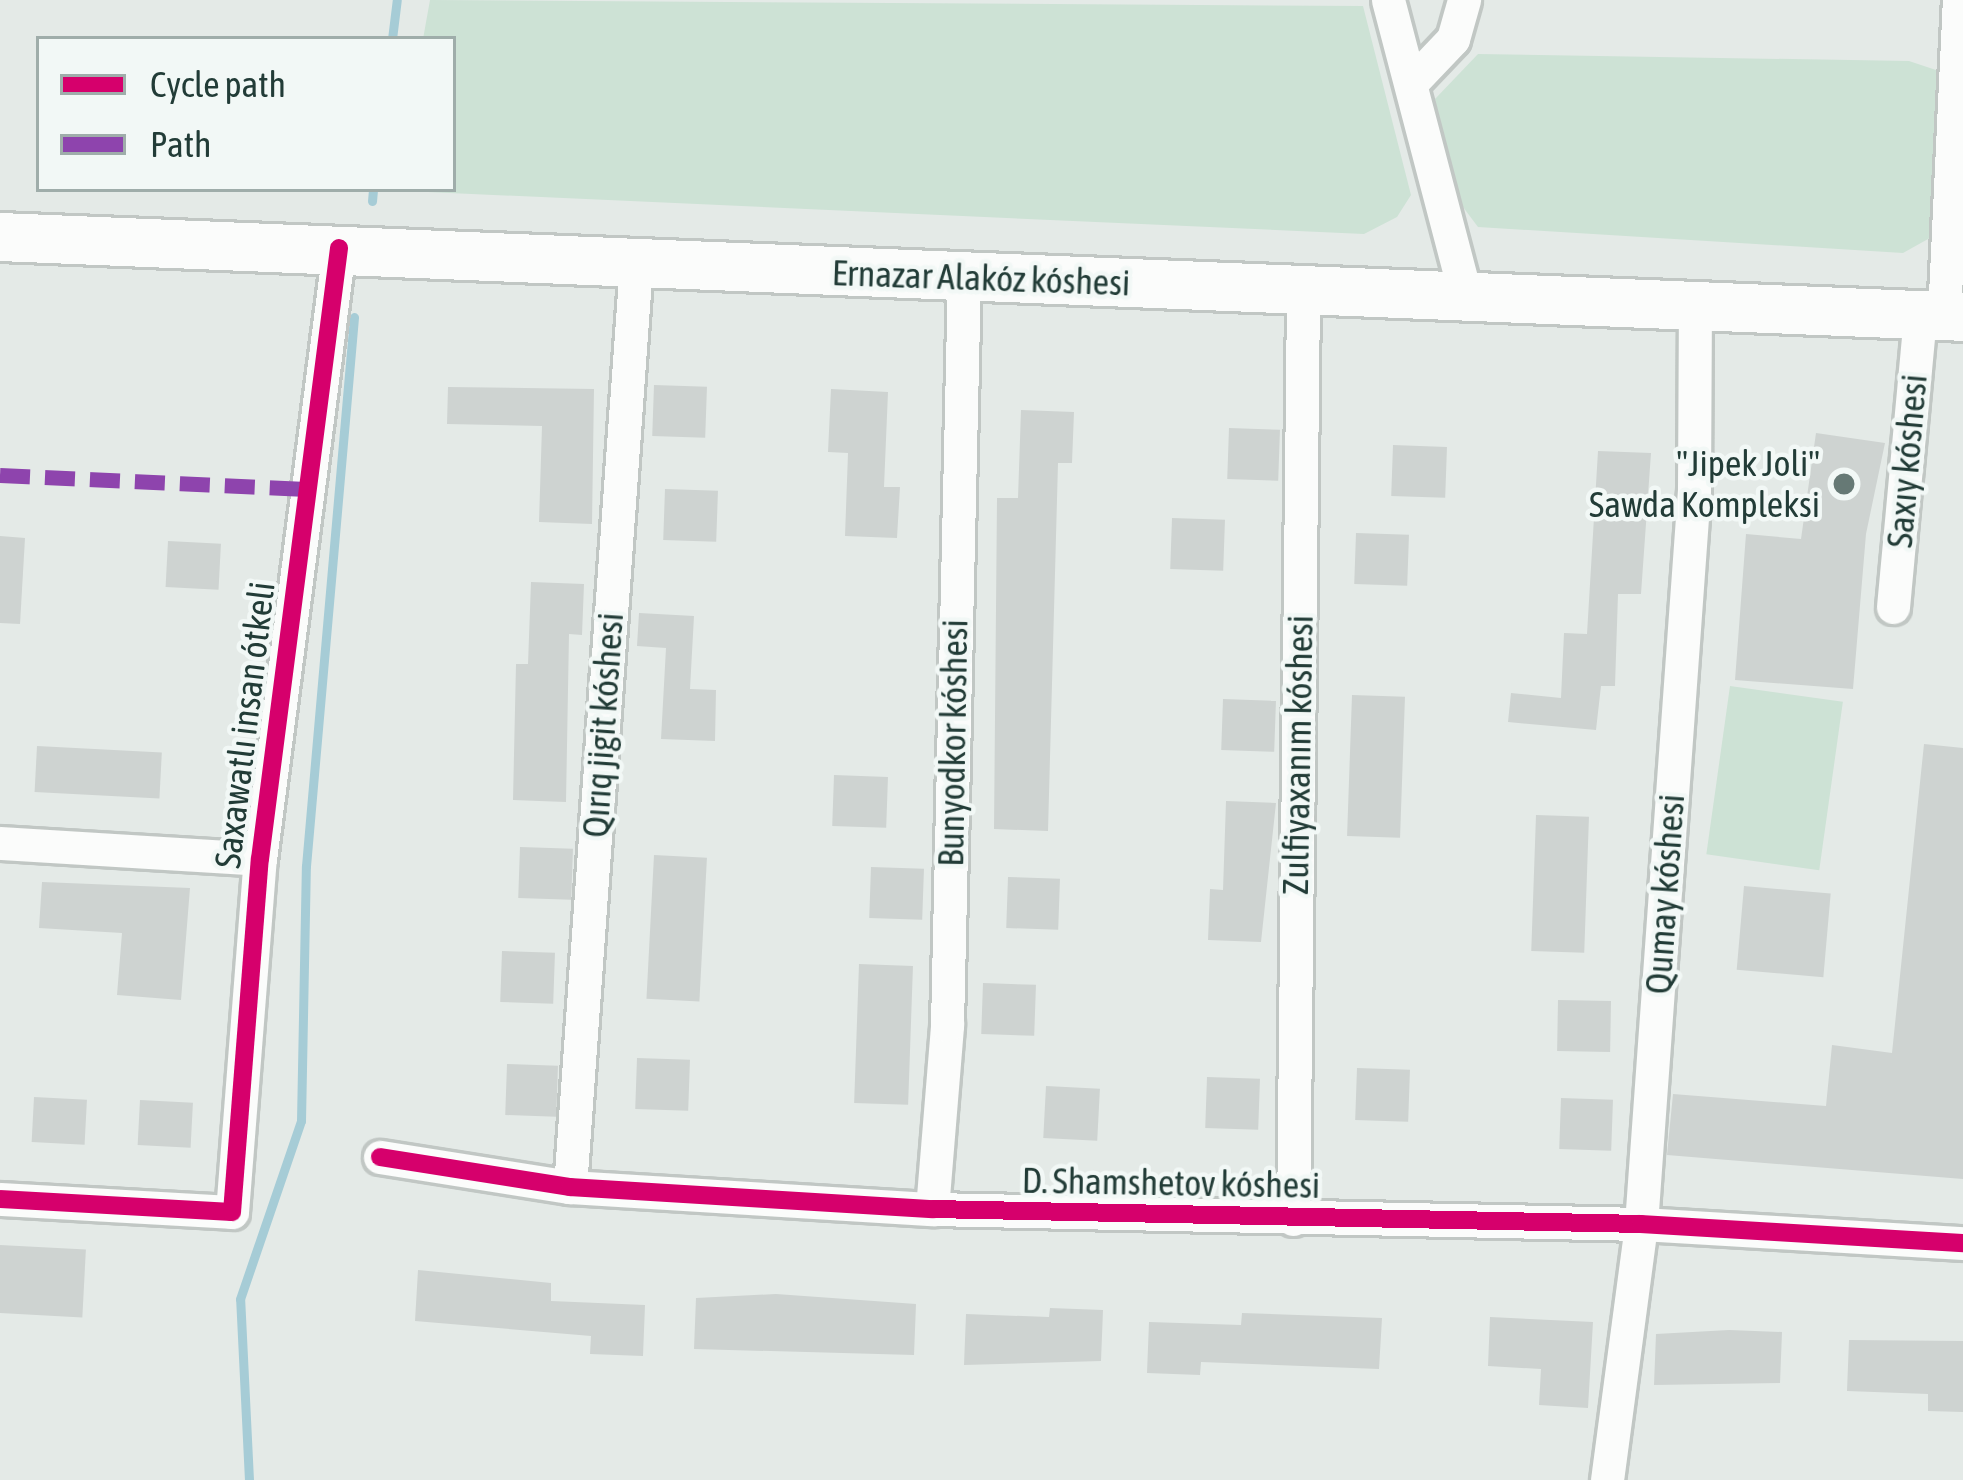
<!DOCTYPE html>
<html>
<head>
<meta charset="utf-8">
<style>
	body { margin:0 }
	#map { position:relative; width:1963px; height:1480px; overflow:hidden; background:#e4eae7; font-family:"Asap Condensed",sans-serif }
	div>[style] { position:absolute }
	.green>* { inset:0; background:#cde2d5; transform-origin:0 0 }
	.stream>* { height:9px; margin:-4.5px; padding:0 4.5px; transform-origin:4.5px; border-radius:4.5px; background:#a6ccd6 }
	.building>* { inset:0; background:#ced3d1; transform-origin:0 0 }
	.roads { filter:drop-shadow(3px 0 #c1c7c4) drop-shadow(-3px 0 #c1c7c4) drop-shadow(0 3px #c1c7c4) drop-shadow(0 -3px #c1c7c4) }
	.minor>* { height:33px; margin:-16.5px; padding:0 16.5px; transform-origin:16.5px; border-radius:16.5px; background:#fbfcfb }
	.secondary>* { height:48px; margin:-24px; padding:0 24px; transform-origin:24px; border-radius:24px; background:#fbfcfb }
	.quiet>* { height:15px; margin-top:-7.5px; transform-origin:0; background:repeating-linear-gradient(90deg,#8e44ad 0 30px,transparent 0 45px) }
	.cycleway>* { height:18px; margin:-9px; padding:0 9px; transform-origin:9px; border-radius:9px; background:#d6006c }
	.dots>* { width:33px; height:33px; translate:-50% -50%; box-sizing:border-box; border:6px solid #f2f8f6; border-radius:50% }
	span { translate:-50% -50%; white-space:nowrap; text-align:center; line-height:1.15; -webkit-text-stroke:9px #f2f8f6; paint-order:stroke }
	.street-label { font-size:36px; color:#223c37 }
	.poi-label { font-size:36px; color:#223c37 }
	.right { translate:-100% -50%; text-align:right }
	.legend { position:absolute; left:36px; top:36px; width:420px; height:156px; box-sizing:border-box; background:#f2f8f6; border:3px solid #9fadaa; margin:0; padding:15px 21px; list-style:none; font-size:36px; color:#223c37 }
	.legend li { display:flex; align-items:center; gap:24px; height:60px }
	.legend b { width:60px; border:3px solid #9fadaa }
</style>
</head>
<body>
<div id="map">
	<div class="green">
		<div style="clip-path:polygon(430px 0,1363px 6px,1411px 195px,1397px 217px,1364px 234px,406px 191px,453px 189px,453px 39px,423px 39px)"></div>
		<div style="clip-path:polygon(1478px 54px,1909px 61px,1936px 70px,1949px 81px,1937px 234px,1903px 253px,1478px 227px,1457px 199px,1435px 99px)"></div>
		<div style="left:1730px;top:686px;width:114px;height:170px;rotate:8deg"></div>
	</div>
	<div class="stream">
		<div style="left:392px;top:39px;width:39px;rotate:-83deg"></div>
		<div style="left:372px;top:201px;width:12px;rotate:-85deg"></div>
		<div style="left:249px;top:1480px;width:181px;rotate:-92.8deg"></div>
		<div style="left:240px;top:1299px;width:188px;rotate:-71.1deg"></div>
		<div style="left:301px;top:1121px;width:255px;rotate:-88.9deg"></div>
		<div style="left:306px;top:866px;width:551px;rotate:-85deg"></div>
	</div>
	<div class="building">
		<div style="left:654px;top:385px;width:53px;height:51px;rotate:2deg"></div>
		<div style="clip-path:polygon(448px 387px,594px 389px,592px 524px,539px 522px,542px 426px,447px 424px)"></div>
		<div style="clip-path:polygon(831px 389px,888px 392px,884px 487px,900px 487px,897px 538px,845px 536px,848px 453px,828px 452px)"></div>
		<div style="clip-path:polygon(1021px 410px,1074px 412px,1072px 463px,1058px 463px,1048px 831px,994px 829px,997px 498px,1018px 498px)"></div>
		<div style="left:1229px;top:428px;width:51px;height:51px;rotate:2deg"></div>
		<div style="clip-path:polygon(1816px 433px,1885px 443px,1866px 534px,1853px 689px,1735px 680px,1746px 534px,1801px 539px)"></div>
		<div style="left:1393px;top:445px;width:54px;height:51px;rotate:2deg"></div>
		<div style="clip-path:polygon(1598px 451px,1651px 453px,1641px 594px,1618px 594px,1615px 686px,1601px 686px,1596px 730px,1508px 722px,1511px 693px,1561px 698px,1564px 633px,1587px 634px)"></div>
		<div style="left:665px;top:489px;width:53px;height:51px;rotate:2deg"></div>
		<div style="left:1172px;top:518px;width:53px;height:51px;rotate:2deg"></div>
		<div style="left:1356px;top:533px;width:53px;height:51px;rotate:2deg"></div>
		<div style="clip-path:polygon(0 536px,25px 538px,20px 624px,0 623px)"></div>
		<div style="left:168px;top:541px;width:53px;height:46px;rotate:3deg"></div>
		<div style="clip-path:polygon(531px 582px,584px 584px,582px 635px,569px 634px,566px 802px,513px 800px,516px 664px,528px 664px)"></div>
		<div style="clip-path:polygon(639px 613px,694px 616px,690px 689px,716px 690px,715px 741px,661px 739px,666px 648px,637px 646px)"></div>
		<div style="left:1352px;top:695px;width:53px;height:141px;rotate:2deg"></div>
		<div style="left:1223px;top:699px;width:53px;height:51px;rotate:2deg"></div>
		<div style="clip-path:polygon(1924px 744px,1963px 748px,1963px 1179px,1667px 1155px,1673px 1094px,1826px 1106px,1832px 1045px,1892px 1053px)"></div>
		<div style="left:37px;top:746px;width:125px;height:46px;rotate:3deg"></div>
		<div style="left:834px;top:775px;width:54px;height:51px;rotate:2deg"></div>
		<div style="clip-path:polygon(1226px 801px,1276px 803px,1261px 942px,1208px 940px,1210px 889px,1223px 890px)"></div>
		<div style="left:1536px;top:815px;width:53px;height:136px;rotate:2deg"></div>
		<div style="left:520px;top:847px;width:53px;height:51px;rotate:2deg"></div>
		<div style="left:654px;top:855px;width:53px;height:144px;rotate:3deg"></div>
		<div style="left:871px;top:867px;width:53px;height:51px;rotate:2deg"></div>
		<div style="left:1008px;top:877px;width:52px;height:51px;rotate:2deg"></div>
		<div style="clip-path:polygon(42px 882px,190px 888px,181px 1000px,117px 995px,122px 933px,39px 928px)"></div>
		<div style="left:1744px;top:886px;width:87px;height:84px;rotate:5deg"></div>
		<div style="left:502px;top:951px;width:53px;height:51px;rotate:2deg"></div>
		<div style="left:859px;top:964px;width:54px;height:139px;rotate:2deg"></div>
		<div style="left:983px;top:983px;width:53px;height:51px;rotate:2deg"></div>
		<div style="left:1558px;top:1000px;width:53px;height:51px;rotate:1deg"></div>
		<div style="left:637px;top:1058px;width:53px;height:51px;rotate:2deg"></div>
		<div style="left:507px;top:1064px;width:51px;height:51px;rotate:2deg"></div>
		<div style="left:1357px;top:1068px;width:53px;height:52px;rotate:2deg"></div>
		<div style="left:1207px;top:1077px;width:53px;height:51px;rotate:2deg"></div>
		<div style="left:1046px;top:1086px;width:54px;height:52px;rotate:3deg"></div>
		<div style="left:34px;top:1097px;width:53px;height:45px;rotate:3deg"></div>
		<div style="left:1561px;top:1098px;width:52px;height:51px;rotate:2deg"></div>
		<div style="left:140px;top:1100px;width:53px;height:45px;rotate:3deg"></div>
		<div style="left:0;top:1245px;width:86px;height:68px;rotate:3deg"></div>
		<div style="clip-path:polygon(418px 1270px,551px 1283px,551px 1301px,645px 1305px,643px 1356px,590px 1354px,591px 1336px,415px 1321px)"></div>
		<div style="clip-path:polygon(776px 1294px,916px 1304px,914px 1355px,694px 1349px,696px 1298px)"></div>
		<div style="clip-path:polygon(1050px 1308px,1103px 1310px,1101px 1361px,964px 1365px,966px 1314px,1049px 1317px)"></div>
		<div style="clip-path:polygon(1242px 1313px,1382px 1318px,1379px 1369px,1201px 1362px,1200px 1375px,1147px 1373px,1149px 1322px,1241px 1325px)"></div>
		<div style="clip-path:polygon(1490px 1317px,1593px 1322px,1588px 1408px,1539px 1405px,1541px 1369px,1488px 1366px)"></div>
		<div style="clip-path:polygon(1729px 1330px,1782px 1332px,1780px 1383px,1654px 1385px,1656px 1334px)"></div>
		<div style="clip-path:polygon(1849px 1340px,1963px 1341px,1963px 1412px,1928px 1411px,1928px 1394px,1847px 1391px)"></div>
	</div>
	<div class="roads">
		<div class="minor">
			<div style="left:1388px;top:0;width:307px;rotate:75.3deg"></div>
			<div style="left:1413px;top:81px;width:58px;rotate:-46.4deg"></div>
			<div style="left:1453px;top:39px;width:41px;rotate:-74.2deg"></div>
			<div style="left:1944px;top:316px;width:316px;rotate:-87.3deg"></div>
			<div style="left:1893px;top:607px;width:293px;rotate:-84.7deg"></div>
			<div style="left:0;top:843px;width:260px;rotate:3.5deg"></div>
			<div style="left:380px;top:1157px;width:192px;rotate:9deg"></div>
			<div style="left:570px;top:1187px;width:363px;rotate:3.5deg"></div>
			<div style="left:932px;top:1209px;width:709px;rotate:1.21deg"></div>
			<div style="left:1641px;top:1224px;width:323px;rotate:3.4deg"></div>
			<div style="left:570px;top:1187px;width:925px;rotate:-85.91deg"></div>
			<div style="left:0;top:1199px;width:232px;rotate:3.2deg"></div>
			<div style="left:232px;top:1212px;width:354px;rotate:-85.5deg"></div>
			<div style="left:260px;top:859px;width:616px;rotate:-82.63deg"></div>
			<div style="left:932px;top:1209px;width:185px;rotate:-85.3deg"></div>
			<div style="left:947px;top:1025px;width:748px;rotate:-88.7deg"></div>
			<div style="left:1293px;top:1219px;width:929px;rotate:-89.38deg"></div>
			<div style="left:1607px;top:1480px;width:258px;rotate:-82.4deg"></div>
			<div style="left:1641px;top:1224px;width:736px;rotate:-85.87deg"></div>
			<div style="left:1694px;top:490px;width:183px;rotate:-89.7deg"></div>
		</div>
		<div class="secondary">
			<div style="left:0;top:237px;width:1965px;rotate:2.33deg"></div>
		</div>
	</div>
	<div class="quiet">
		<div style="left:0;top:475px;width:307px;rotate:2.6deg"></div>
	</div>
	<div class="cycleway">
		<div style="left:380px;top:1157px;width:192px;rotate:9deg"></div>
		<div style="left:570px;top:1187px;width:363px;rotate:3.5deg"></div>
		<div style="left:932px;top:1209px;width:709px;rotate:1.21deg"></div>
		<div style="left:1641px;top:1224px;width:323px;rotate:3.4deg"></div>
		<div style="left:0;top:1199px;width:232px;rotate:3.2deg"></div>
		<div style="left:232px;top:1212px;width:354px;rotate:-85.5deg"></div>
		<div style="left:260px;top:859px;width:616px;rotate:-82.63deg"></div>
	</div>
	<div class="dots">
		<div style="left:1844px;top:484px;background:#667975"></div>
	</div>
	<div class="street-label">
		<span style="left:981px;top:278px;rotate:2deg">Ernazar Alakóz kóshesi</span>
		<span style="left:1907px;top:461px;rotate:-85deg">Saxıy kóshesi</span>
		<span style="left:245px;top:725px;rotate:-83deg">Saxawatlı insan ótkeli</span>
		<span style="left:603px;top:725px;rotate:-86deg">Qırıq jigit kóshesi</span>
		<span style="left:953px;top:743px;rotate:-89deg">Bunyodkor kóshesi</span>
		<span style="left:1298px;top:755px;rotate:-89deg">Zulfiyaxanım kóshesi</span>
		<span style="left:1665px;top:894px;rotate:-86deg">Qumay kóshesi</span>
		<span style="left:1171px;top:1183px;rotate:1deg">D. Shamshetov kóshesi</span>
	</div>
	<div class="poi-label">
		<span class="right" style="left:1820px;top:484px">"Jipek Joli"<br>Sawda Kompleksi</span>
	</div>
	<ul class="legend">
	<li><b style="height:15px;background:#d6006c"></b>Cycle path</li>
	<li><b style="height:15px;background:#8e44ad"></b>Path</li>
	</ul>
</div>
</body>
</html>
